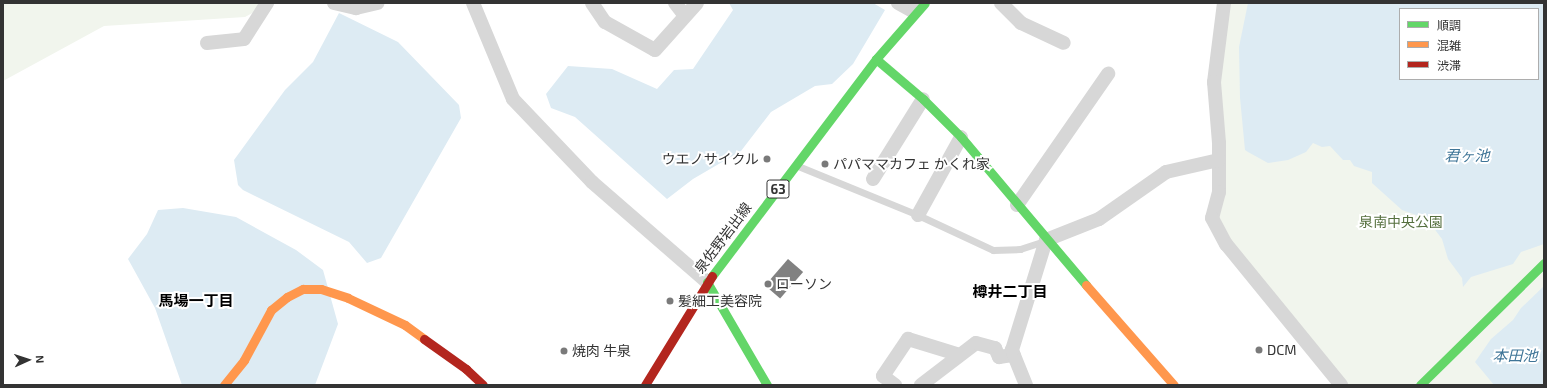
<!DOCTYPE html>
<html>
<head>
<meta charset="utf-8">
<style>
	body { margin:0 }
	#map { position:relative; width:1547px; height:388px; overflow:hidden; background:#fff; font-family:"Exo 2","Noto Sans JP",sans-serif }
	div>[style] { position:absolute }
	.green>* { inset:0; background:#f1f5ed }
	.water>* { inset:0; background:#ddebf3 }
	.building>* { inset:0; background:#818181; transform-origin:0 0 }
	.lane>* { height:7px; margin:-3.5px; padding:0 3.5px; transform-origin:3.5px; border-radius:3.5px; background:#d7d7d7 }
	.street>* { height:14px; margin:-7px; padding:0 7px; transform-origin:7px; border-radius:7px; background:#d7d7d7 }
	.fast>* { height:9px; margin:-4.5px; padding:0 4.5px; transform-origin:4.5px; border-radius:4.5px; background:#63d668 }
	.slow>* { height:9px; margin:-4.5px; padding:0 4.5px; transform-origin:4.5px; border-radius:4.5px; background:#ff974d }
	.jam>* { height:9px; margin:-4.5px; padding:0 4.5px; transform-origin:4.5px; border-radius:4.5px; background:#b3261e }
	.dots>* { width:11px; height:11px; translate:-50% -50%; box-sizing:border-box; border:2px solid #fff; border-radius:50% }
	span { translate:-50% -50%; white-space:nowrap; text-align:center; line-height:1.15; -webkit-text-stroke:4px #fff; paint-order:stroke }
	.shield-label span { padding:1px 3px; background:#fff; border:1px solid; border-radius:3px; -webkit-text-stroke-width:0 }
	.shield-label { font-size:13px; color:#333; font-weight:700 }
	.poi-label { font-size:14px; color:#333 }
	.right { translate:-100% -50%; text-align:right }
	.left { translate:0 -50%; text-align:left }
	.park-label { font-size:14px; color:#56703f }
	.street-label { font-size:14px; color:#333 }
	.water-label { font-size:15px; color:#3f7597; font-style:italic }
	.neighbourhood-label { font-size:15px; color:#000; font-weight:700 }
	.frame { position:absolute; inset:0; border:4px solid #333; pointer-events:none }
	.legend { position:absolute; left:1399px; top:8px; width:140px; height:72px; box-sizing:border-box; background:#fff; border:1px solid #adadad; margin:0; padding:5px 7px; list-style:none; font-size:12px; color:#333 }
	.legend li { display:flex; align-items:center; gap:8px; height:20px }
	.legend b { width:20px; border:1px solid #adadad }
	.north { position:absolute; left:8px; top:340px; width:40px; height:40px; -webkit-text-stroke:3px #fff; paint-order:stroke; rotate:87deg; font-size:11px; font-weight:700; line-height:16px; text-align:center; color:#333 }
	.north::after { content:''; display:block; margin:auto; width:14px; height:18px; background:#333; clip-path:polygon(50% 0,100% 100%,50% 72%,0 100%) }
</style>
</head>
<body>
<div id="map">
	<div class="green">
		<div style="clip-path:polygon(3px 3px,271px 3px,245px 17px,104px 26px,3px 81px)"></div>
		<div style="clip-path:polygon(evenodd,1226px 3px,1544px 3px,1544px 385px,1349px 385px,1221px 228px,1217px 218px,1219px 94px,1226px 3px,1400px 9px,1538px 9px,1538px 79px,1400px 79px,1400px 9px)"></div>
	</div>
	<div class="water">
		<div style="clip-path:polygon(729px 3px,873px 3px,885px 10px,853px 64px,832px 84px,815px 86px,771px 112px,741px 151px,693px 179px,667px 199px,575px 117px,551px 108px,546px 94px,568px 66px,612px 69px,657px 89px,674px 70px,693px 69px,733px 10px)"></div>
		<div style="clip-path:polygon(evenodd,1248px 3px,1544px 3px,1544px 244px,1521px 252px,1513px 264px,1471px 277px,1463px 287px,1462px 278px,1448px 259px,1442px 239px,1433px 227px,1419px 216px,1402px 210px,1372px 183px,1372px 172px,1354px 166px,1350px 160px,1343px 160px,1330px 146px,1322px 147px,1313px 143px,1306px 152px,1288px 160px,1268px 163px,1248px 152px,1245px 150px,1240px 98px,1239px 47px,1248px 3px,1400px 9px,1538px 9px,1538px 79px,1400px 79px,1400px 9px)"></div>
		<div style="clip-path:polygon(339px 13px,398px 42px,459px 105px,461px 118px,381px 258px,367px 263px,349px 242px,243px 190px,238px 185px,234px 160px,285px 90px,313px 62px)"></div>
		<div style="clip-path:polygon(183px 208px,236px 217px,296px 250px,323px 270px,338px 324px,315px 385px,182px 385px,155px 308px,128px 259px,147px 234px,158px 210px)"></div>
		<div style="clip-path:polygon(1544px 286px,1544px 385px,1494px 385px,1475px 362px,1491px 339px,1513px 320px,1521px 308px)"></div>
	</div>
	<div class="building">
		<div style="left:788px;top:259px;width:20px;height:35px;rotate:41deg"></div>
	</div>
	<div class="lane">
		<div style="left:798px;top:166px;width:130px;rotate:22.2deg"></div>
		<div style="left:918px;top:215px;width:83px;rotate:25deg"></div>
		<div style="left:993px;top:250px;width:27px;rotate:-2deg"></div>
		<div style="left:1020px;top:249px;width:25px;rotate:-18deg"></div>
	</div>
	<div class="street">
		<div style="left:334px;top:3px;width:23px;rotate:13deg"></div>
		<div style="left:356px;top:8px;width:22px;rotate:-13deg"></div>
		<div style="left:473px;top:3px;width:104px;rotate:67.4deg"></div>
		<div style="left:513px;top:99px;width:115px;rotate:46.4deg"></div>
		<div style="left:592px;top:182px;width:152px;rotate:41deg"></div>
		<div style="left:592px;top:3px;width:23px;rotate:56deg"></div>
		<div style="left:605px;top:22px;width:57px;rotate:29.2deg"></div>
		<div style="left:655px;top:50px;width:63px;rotate:-48.2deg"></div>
		<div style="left:675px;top:3px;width:16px;rotate:52deg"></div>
		<div style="left:898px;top:3px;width:18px;rotate:29deg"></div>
		<div style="left:914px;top:12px;width:9px;rotate:-72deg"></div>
		<div style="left:1001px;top:3px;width:28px;rotate:45deg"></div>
		<div style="left:1021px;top:23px;width:47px;rotate:24.9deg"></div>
		<div style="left:1224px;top:3px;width:80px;rotate:97.2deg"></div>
		<div style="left:1214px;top:82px;width:61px;rotate:85.3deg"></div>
		<div style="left:1219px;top:143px;width:49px;rotate:90deg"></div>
		<div style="left:1219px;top:192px;width:27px;rotate:105deg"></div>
		<div style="left:1212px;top:218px;width:30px;rotate:62deg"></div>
		<div style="left:1226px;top:244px;width:182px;rotate:50.8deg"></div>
		<div style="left:207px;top:43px;width:37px;rotate:-6deg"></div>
		<div style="left:244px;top:39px;width:43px;rotate:-57.4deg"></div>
		<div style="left:873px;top:179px;width:94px;rotate:-58deg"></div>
		<div style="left:1017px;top:205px;width:160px;rotate:-55.2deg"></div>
		<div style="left:918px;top:215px;width:89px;rotate:-61.1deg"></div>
		<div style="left:895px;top:385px;width:15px;rotate:-143deg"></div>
		<div style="left:883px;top:376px;width:45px;rotate:-56deg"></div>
		<div style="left:908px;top:339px;width:54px;rotate:17.1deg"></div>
		<div style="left:921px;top:385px;width:69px;rotate:-37.4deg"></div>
		<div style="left:976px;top:343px;width:20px;rotate:15deg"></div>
		<div style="left:995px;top:348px;width:10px;rotate:66deg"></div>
		<div style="left:999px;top:357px;width:15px;rotate:-8deg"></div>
		<div style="left:1026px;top:385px;width:38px;rotate:-112deg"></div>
		<div style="left:1012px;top:350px;width:115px;rotate:-72.8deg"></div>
		<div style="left:1046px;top:240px;width:57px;rotate:-21.6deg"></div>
		<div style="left:1099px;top:219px;width:82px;rotate:-35deg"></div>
		<div style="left:1166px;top:172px;width:54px;rotate:-12.8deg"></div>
	</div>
	<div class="fast">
		<div style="left:876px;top:59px;width:62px;rotate:40.4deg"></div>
		<div style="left:923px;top:99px;width:54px;rotate:45deg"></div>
		<div style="left:961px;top:137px;width:194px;rotate:49.8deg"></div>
		<div style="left:712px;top:276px;width:272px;rotate:-52.9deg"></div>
		<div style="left:876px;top:59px;width:74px;rotate:-48.8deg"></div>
		<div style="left:707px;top:282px;width:119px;rotate:59.8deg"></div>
		<div style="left:1420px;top:385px;width:174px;rotate:-44.5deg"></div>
	</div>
	<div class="slow">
		<div style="left:1086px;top:285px;width:133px;rotate:48.7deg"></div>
		<div style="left:224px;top:385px;width:32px;rotate:-51deg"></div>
		<div style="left:244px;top:360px;width:57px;rotate:-61.6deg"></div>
		<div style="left:271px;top:310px;width:21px;rotate:-39deg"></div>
		<div style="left:287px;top:297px;width:18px;rotate:-27deg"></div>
		<div style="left:303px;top:289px;width:18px"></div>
		<div style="left:321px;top:289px;width:28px;rotate:18deg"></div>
		<div style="left:348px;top:298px;width:63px;rotate:25.3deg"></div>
		<div style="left:405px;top:325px;width:24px;rotate:36deg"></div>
	</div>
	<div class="jam">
		<div style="left:424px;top:339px;width:52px;rotate:35.5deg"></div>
		<div style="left:466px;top:369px;width:23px;rotate:43deg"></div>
		<div style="left:645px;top:385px;width:128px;rotate:-58.4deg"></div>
	</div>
	<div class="dots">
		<div style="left:767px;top:159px;background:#7a7a7a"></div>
		<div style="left:825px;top:164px;background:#7a7a7a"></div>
		<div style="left:768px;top:284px;background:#7a7a7a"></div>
		<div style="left:670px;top:301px;background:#7a7a7a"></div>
		<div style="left:1259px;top:350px;background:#7a7a7a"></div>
		<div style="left:564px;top:351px;background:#7a7a7a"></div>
	</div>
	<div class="shield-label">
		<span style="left:778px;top:189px">63</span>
	</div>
	<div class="poi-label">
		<span class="right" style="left:759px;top:159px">ウエノサイクル</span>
		<span class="left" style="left:833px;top:164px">パパママカフェ かくれ家</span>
		<span class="left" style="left:776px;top:284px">ローソン</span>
		<span class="left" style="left:678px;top:301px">髪細工美容院</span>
		<span class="left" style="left:1267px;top:350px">DCM</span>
		<span class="left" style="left:572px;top:351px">焼肉 牛泉</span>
	</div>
	<div class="park-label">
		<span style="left:1401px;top:222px">泉南中央公園</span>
	</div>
	<div class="street-label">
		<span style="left:723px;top:238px;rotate:-53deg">泉佐野岩出線</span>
	</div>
	<div class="water-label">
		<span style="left:1467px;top:156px">君ヶ池</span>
		<span style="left:1515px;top:356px">本田池</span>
	</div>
	<div class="neighbourhood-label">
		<span style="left:1010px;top:292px">樽井二丁目</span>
		<span style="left:196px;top:301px">馬場一丁目</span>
	</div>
	<div class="frame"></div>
	<ul class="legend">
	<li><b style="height:5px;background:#63d668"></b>順調</li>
	<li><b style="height:5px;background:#ff974d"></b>混雑</li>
	<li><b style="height:5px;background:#b3261e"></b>渋滞</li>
	</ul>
	<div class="north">N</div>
</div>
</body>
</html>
